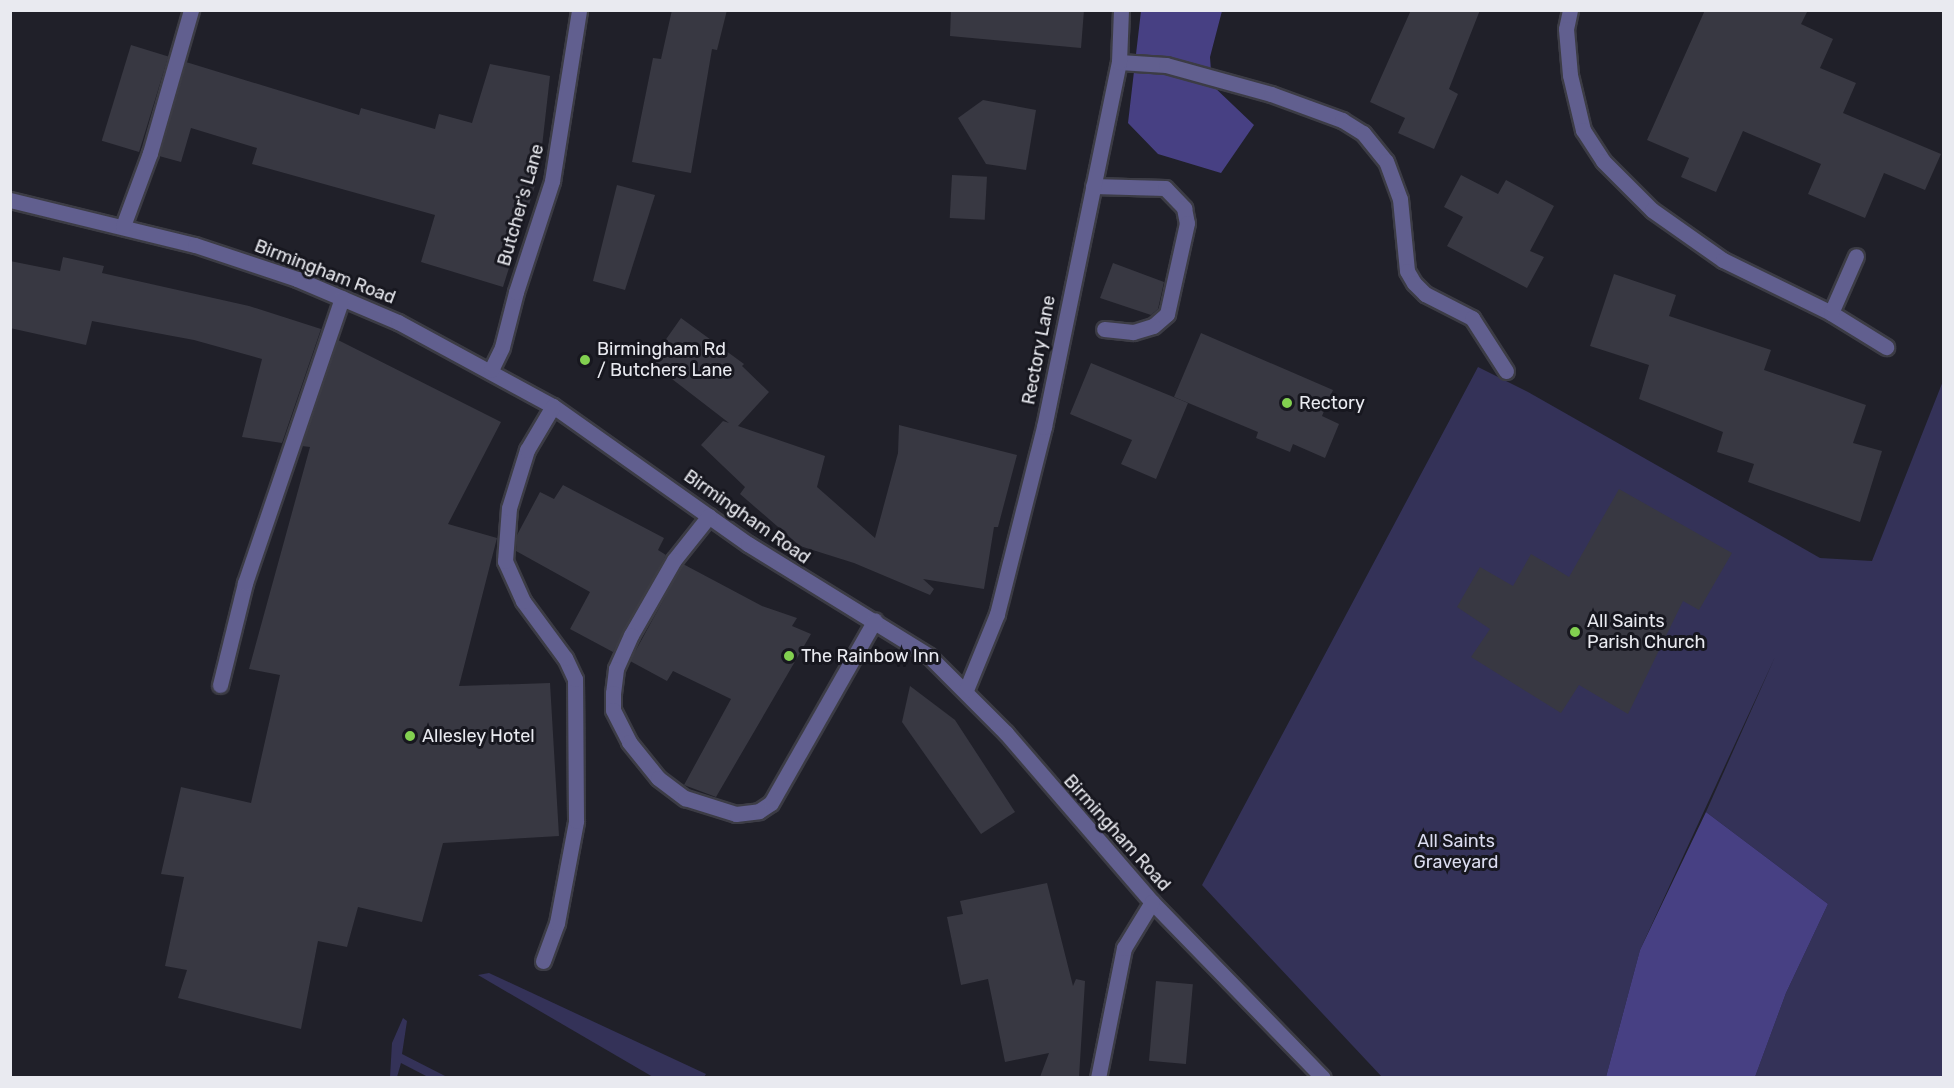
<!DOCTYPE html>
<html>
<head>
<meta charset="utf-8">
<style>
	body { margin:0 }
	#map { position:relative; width:1954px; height:1088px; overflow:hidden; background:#202029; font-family:Rubik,sans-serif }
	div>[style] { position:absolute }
	.green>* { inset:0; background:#343258 }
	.forest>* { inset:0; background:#474083 }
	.building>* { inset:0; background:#383842; transform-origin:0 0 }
	.roads { filter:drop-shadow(2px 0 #3c3c45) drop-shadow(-2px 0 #3c3c45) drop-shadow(0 2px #3c3c45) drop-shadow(0 -2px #3c3c45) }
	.minor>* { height:15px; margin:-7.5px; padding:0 7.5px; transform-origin:7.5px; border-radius:7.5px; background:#615f8f }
	.dots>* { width:16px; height:16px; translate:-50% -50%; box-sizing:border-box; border:3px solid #17171f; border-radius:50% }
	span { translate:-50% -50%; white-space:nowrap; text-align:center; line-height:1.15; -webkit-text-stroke:6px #17171f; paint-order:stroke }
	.street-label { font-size:18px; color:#e9eaf0 }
	.poi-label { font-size:18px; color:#e9eaf0 }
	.left { translate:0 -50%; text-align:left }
	.park-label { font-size:18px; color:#dbdcf0 }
	.frame { position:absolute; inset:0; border:12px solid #e9eaf0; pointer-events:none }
</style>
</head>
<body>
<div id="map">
	<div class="green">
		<div style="clip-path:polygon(1478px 367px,1528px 392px,1820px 558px,1872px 561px,1943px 381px,1943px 1077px,1755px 1077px,1786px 993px,1828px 904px,1706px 812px,1775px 657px,1640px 950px,1606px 1077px,1382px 1077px,1202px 885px)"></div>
		<div style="clip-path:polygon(489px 973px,706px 1074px,704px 1077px,653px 1077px,478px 975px)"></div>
		<div style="clip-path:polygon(403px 1018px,407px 1021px,402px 1054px,447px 1077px,428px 1077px,401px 1063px,397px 1077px,390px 1077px,392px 1043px)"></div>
	</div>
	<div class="forest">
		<div style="clip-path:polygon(1141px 11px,1222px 11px,1210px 57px,1212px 85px,1254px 125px,1221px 173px,1158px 154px,1128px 123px)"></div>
		<div style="clip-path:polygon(1706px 812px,1828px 904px,1786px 993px,1755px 1077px,1606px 1077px,1640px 950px)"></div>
	</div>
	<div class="building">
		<div style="clip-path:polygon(672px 10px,727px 10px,717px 50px,712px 49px,691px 173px,632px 162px,653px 58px,661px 59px)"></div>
		<div style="clip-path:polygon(951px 10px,1084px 10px,1081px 48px,950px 36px)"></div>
		<div style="clip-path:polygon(1411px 10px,1480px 10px,1449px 89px,1458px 94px,1434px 149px,1398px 133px,1405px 118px,1370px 102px)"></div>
		<div style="clip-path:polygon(1705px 10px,1808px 10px,1801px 24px,1833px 39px,1820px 68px,1856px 83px,1843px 113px,1941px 154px,1925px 190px,1884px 173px,1865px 218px,1808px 194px,1821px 164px,1743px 131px,1716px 192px,1681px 177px,1689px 158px,1647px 140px)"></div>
		<div style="left:131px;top:45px;width:39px;height:100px;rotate:17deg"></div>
		<div style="clip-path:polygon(186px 62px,359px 115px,361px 108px,435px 129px,439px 114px,472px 123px,490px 64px,550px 76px,539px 173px,503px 287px,421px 262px,435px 215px,252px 164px,257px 148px,191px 128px,181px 162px,159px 156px)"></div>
		<div style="clip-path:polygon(983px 100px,1036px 110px,1026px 170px,986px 164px,958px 118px)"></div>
		<div style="left:952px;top:175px;width:35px;height:43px;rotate:3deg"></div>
		<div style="clip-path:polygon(1461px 175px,1498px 194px,1506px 180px,1554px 206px,1530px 251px,1544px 257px,1527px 288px,1447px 246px,1463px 217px,1444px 207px)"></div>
		<div style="clip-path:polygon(617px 185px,655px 195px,625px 290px,593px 281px)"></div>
		<div style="clip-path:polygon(63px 257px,104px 266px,102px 273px,249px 306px,321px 329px,282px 443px,242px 437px,262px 359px,194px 340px,92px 321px,86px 345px,10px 328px,10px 261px,60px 271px)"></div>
		<div style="clip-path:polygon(1113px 263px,1164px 282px,1158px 309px,1151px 315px,1100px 298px)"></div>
		<div style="clip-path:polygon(1614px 274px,1676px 295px,1669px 316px,1771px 350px,1764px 370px,1866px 405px,1853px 443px,1882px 451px,1860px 522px,1748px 482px,1754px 464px,1717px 452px,1723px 432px,1639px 399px,1649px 365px,1590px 346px)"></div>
		<div style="clip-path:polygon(681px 318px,744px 364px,742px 366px,769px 392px,738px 426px,825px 456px,817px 487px,875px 538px,898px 453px,899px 425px,1017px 455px,998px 527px,994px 527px,984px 589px,923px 579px,934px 589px,930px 595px,854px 563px,800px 546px,740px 494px,745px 487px,701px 445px,723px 421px,729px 423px,650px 362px)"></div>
		<div style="clip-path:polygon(1201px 333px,1333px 390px,1322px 416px,1339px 424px,1325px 458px,1293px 444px,1290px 452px,1256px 438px,1258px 432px,1174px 397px)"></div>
		<div style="clip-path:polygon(338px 340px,501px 422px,448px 524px,497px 538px,459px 686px,550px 683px,559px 836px,443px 843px,422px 922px,358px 907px,347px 947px,318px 941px,301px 1029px,178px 998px,187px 970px,165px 966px,184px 877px,161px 874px,181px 787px,251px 803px,280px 675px,249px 669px,310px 447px,302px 446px)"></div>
		<div style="clip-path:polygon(1091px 363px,1188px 403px,1156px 479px,1121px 464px,1132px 440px,1070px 414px)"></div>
		<div style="clip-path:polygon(563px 485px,664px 538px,658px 550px,666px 555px,613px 652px,570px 629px,590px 592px,516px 551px,517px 535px,540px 492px,554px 499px)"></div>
		<div style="clip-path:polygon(1619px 489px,1732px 553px,1699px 610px,1683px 601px,1628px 714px,1579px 685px,1561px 713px,1471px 657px,1490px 629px,1457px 607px,1480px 567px,1513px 586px,1531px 554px,1569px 577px)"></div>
		<div style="clip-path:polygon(683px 564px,762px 606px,797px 618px,792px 626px,811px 634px,716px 797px,684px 785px,731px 699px,673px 671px,667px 681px,630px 661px)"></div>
		<div style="clip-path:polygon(910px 686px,955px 720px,1015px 812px,981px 834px,902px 722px)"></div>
		<div style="clip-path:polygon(1047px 883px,1073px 986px,1076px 979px,1085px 981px,1079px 1077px,1040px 1077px,1049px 1053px,1005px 1062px,988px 979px,961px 985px,947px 917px,963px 914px,960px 901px)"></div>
		<div style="left:1156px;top:981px;width:37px;height:80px;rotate:5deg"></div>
	</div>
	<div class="roads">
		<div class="minor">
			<div style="left:1570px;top:10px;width:19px;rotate:102deg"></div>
			<div style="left:1566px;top:29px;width:46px;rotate:85deg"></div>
			<div style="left:1570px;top:75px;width:57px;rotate:76.7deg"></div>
			<div style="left:1583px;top:130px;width:37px;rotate:57deg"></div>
			<div style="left:1603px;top:161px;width:69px;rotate:45deg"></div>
			<div style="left:1652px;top:210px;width:87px;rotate:35.2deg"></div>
			<div style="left:1723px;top:260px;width:120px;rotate:26.1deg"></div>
			<div style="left:1831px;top:313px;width:65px;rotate:31.7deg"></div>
			<div style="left:1119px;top:62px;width:47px;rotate:3.7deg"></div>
			<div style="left:1166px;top:65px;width:109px;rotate:15.4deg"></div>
			<div style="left:1271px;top:94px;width:76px;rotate:20.1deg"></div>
			<div style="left:1342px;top:120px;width:25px;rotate:32deg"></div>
			<div style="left:1363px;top:133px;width:36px;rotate:51deg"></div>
			<div style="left:1386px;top:161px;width:40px;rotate:69.8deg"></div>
			<div style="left:1400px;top:199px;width:72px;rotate:84.4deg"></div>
			<div style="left:1407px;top:271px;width:14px;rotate:60deg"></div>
			<div style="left:1414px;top:283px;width:16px;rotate:45deg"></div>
			<div style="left:1425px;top:294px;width:53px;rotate:27.1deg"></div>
			<div style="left:1472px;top:318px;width:63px;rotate:57.3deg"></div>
			<div style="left:1093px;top:186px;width:72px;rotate:1.6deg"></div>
			<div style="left:1165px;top:188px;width:28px;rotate:46deg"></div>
			<div style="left:1184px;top:208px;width:15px;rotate:79deg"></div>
			<div style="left:1187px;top:223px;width:93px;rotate:102.4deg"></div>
			<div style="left:1167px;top:314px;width:18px;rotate:139deg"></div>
			<div style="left:1153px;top:326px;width:21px;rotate:163deg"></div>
			<div style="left:1133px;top:332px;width:29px;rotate:-174deg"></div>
			<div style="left:10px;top:200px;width:190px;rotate:13.7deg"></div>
			<div style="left:195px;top:245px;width:108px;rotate:18.4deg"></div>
			<div style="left:297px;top:279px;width:110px;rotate:23.1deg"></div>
			<div style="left:398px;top:322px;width:176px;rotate:28.5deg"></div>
			<div style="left:553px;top:406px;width:239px;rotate:35.3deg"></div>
			<div style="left:748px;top:544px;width:213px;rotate:31.7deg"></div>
			<div style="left:929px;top:656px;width:109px;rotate:45deg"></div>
			<div style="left:1006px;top:733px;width:223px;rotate:49.2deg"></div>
			<div style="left:1152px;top:902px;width:245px;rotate:45.8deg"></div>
			<div style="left:123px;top:226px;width:78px;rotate:-69.7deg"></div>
			<div style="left:150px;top:153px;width:149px;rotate:-74deg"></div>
			<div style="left:1831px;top:313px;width:62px;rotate:-66.3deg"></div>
			<div style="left:491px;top:370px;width:25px;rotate:-64deg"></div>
			<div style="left:502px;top:347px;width:57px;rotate:-75.7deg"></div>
			<div style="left:516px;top:292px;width:117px;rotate:-72deg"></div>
			<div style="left:552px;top:181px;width:173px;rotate:-81deg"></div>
			<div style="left:709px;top:516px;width:56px;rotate:128.5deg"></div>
			<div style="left:674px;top:560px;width:86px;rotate:119.8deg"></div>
			<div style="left:631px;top:635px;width:37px;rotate:114deg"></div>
			<div style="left:616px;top:669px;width:24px;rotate:97deg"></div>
			<div style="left:613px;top:693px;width:17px;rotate:90deg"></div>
			<div style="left:613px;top:710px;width:36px;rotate:63deg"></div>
			<div style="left:629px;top:742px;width:46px;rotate:51.1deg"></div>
			<div style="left:658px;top:778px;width:34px;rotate:37deg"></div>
			<div style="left:685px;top:798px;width:53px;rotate:17.4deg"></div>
			<div style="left:736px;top:814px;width:23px;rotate:-7deg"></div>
			<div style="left:759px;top:811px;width:14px;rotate:-34deg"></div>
			<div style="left:771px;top:803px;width:210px;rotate:-60.4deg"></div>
			<div style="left:220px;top:685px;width:105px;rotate:-76.2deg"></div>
			<div style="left:245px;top:583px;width:301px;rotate:-71.2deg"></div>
			<div style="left:966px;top:690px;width:82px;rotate:-67.8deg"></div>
			<div style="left:997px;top:614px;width:193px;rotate:-75.9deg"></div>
			<div style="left:1044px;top:427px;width:373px;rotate:-78.4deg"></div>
			<div style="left:1119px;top:62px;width:52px;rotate:-87.8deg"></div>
			<div style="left:543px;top:961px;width:40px;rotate:-69.8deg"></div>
			<div style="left:557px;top:923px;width:104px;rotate:-79.4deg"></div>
			<div style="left:576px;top:821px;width:142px;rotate:-90.4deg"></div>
			<div style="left:575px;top:679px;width:23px;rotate:-115deg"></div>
			<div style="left:565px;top:658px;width:71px;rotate:-126.4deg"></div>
			<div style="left:523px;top:601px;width:44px;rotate:-114.2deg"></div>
			<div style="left:505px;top:561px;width:53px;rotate:-85.7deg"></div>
			<div style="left:509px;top:508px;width:61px;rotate:-72.8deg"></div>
			<div style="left:527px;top:450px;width:51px;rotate:-59.4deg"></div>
			<div style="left:1098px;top:1078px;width:133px;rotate:-78.7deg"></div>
			<div style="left:1124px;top:948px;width:54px;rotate:-58.7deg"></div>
		</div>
	</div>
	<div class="dots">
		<div style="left:585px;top:360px;background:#82d050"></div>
		<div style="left:1287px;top:403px;background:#82d050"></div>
		<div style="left:1575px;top:632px;background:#82d050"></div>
		<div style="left:789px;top:656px;background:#82d050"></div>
		<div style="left:410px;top:736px;background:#82d050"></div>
	</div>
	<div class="street-label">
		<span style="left:521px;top:205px;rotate:-74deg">Butcher's Lane</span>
		<span style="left:325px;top:272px;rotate:21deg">Birmingham Road</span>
		<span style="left:1039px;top:350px;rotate:-79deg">Rectory Lane</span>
		<span style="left:747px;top:517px;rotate:35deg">Birmingham Road</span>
		<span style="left:1117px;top:833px;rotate:48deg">Birmingham Road</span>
	</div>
	<div class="poi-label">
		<span class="left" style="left:597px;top:360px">Birmingham Rd<br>/ Butchers Lane</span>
		<span class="left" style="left:1299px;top:403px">Rectory</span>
		<span class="left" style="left:1587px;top:632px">All Saints<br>Parish Church</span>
		<span class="left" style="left:801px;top:656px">The Rainbow Inn</span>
		<span class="left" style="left:422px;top:736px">Allesley Hotel</span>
	</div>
	<div class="park-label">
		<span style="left:1456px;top:852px">All Saints<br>Graveyard</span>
	</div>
	<div class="frame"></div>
</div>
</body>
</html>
